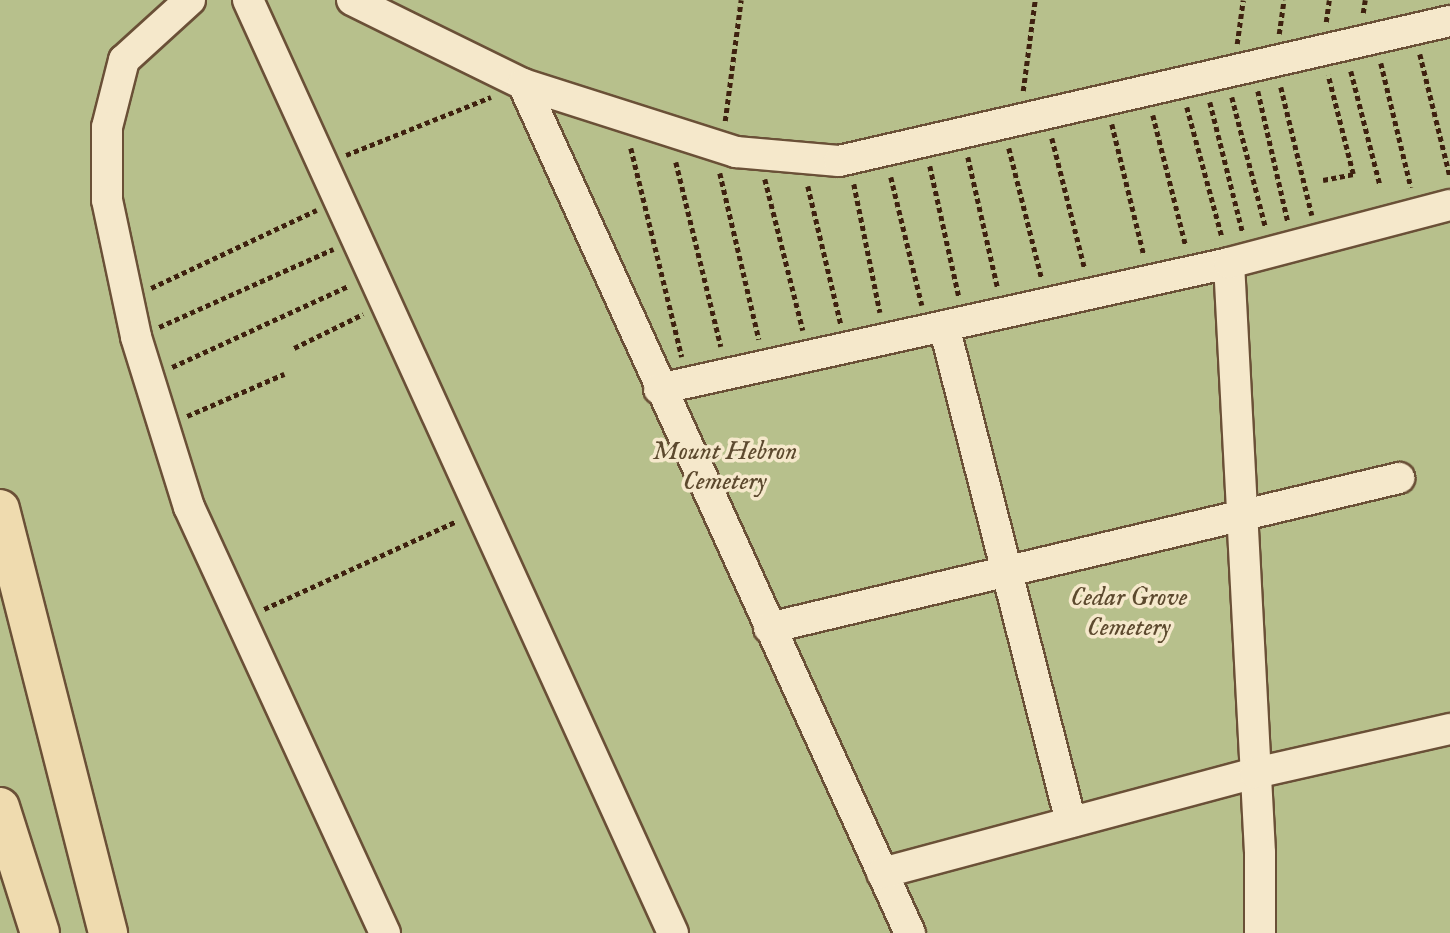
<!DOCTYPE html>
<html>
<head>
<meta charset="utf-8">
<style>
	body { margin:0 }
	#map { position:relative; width:1450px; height:933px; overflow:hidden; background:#efdbaf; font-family:"IM FELL English",serif }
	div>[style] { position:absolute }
	.green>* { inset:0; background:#b7c08c; transform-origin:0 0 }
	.path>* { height:4.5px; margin-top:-2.25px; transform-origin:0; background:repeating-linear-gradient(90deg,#3e210f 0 5px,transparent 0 8.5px) }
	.roads { filter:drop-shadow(2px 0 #6a5037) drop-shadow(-2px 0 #6a5037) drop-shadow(0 2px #6a5037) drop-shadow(0 -2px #6a5037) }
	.minor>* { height:30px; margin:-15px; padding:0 15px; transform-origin:15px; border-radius:15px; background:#f5e8cb }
	.highway>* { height:38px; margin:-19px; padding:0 19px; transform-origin:19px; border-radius:19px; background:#efdbaf }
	span { translate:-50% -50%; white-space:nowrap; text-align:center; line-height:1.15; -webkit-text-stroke:7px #f5e8cb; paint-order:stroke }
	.park-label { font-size:26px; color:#5c492e; font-style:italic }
</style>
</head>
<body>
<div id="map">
	<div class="green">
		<div style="left:0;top:0;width:1450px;height:933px"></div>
	</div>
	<div class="path">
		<div style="left:1363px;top:13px;width:13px;rotate:-81deg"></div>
		<div style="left:1326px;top:22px;width:22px;rotate:-82deg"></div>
		<div style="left:1279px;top:34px;width:34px;rotate:-82deg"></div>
		<div style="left:1237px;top:44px;width:44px;rotate:-82.2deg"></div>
		<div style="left:1420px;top:54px;width:126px;rotate:76.2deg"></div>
		<div style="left:1381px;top:63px;width:128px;rotate:76.4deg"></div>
		<div style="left:1351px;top:71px;width:118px;rotate:75.7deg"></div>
		<div style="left:1281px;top:87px;width:132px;rotate:76.4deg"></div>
		<div style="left:1023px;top:91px;width:92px;rotate:-82.5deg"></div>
		<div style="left:1258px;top:91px;width:134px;rotate:77.1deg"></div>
		<div style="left:1232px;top:97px;width:135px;rotate:75.5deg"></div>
		<div style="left:1210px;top:102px;width:135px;rotate:75.9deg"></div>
		<div style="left:1187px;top:107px;width:135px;rotate:74.9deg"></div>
		<div style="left:1153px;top:115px;width:135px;rotate:75.9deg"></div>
		<div style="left:725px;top:121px;width:122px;rotate:-82.5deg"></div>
		<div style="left:1112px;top:124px;width:135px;rotate:76.3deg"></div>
		<div style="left:1052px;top:138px;width:135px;rotate:75.9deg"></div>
		<div style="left:631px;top:148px;width:215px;rotate:76.3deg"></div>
		<div style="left:1009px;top:148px;width:135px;rotate:75.9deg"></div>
		<div style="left:346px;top:155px;width:156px;rotate:-21.8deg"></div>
		<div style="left:968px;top:157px;width:135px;rotate:77.2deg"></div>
		<div style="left:676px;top:162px;width:190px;rotate:76.3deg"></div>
		<div style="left:930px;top:166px;width:134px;rotate:77.5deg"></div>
		<div style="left:720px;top:173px;width:171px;rotate:76.8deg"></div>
		<div style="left:891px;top:177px;width:132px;rotate:76.4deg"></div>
		<div style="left:765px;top:179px;width:156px;rotate:75.9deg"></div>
		<div style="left:1323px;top:180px;width:31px;rotate:-11deg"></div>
		<div style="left:1353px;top:174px;width:102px;rotate:-104.2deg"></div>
		<div style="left:854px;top:184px;width:131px;rotate:78.5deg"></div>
		<div style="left:808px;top:186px;width:142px;rotate:76.6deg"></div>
		<div style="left:151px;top:288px;width:183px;rotate:-25.2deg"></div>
		<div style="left:159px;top:327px;width:191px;rotate:-24.1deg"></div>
		<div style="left:294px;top:348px;width:77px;rotate:-26.2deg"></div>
		<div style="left:172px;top:367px;width:194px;rotate:-24.7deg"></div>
		<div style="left:187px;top:416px;width:106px;rotate:-23.4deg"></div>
		<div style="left:264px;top:609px;width:212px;rotate:-24.5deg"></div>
	</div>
	<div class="roads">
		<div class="minor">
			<div style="left:190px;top:0;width:89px;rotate:137.7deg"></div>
			<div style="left:124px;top:60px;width:69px;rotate:104.2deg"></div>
			<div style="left:107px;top:127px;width:73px;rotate:90deg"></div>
			<div style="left:107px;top:200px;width:140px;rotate:78deg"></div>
			<div style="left:136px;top:337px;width:178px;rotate:72.7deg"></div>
			<div style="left:189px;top:507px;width:469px;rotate:65.3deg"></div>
			<div style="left:248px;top:0;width:1025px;rotate:65.51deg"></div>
			<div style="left:352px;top:0;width:191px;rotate:26.2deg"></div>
			<div style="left:523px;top:84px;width:224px;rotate:17.7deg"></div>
			<div style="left:736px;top:152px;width:103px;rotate:5deg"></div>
			<div style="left:839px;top:161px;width:627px;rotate:-12.91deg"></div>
			<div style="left:523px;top:84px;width:933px;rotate:65.5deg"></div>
			<div style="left:1229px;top:263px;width:591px;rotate:86.99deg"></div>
			<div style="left:1260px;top:853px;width:80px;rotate:90deg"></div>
			<div style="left:944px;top:326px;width:512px;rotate:75.64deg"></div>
			<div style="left:659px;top:389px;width:584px;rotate:-12.46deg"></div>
			<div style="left:1229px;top:263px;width:228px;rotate:-14.7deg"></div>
			<div style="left:769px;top:628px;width:648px;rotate:-13.39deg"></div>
			<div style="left:882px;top:873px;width:386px;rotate:-15deg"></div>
			<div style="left:1255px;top:773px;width:200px;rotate:-12.7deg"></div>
		</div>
		<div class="highway">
			<div style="left:0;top:509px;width:438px;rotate:75.7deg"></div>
			<div style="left:0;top:807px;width:132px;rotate:72.4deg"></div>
		</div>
	</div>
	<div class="park-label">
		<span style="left:725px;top:467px">Mount Hebron<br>Cemetery</span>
		<span style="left:1129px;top:613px">Cedar Grove<br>Cemetery</span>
	</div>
</div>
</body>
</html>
